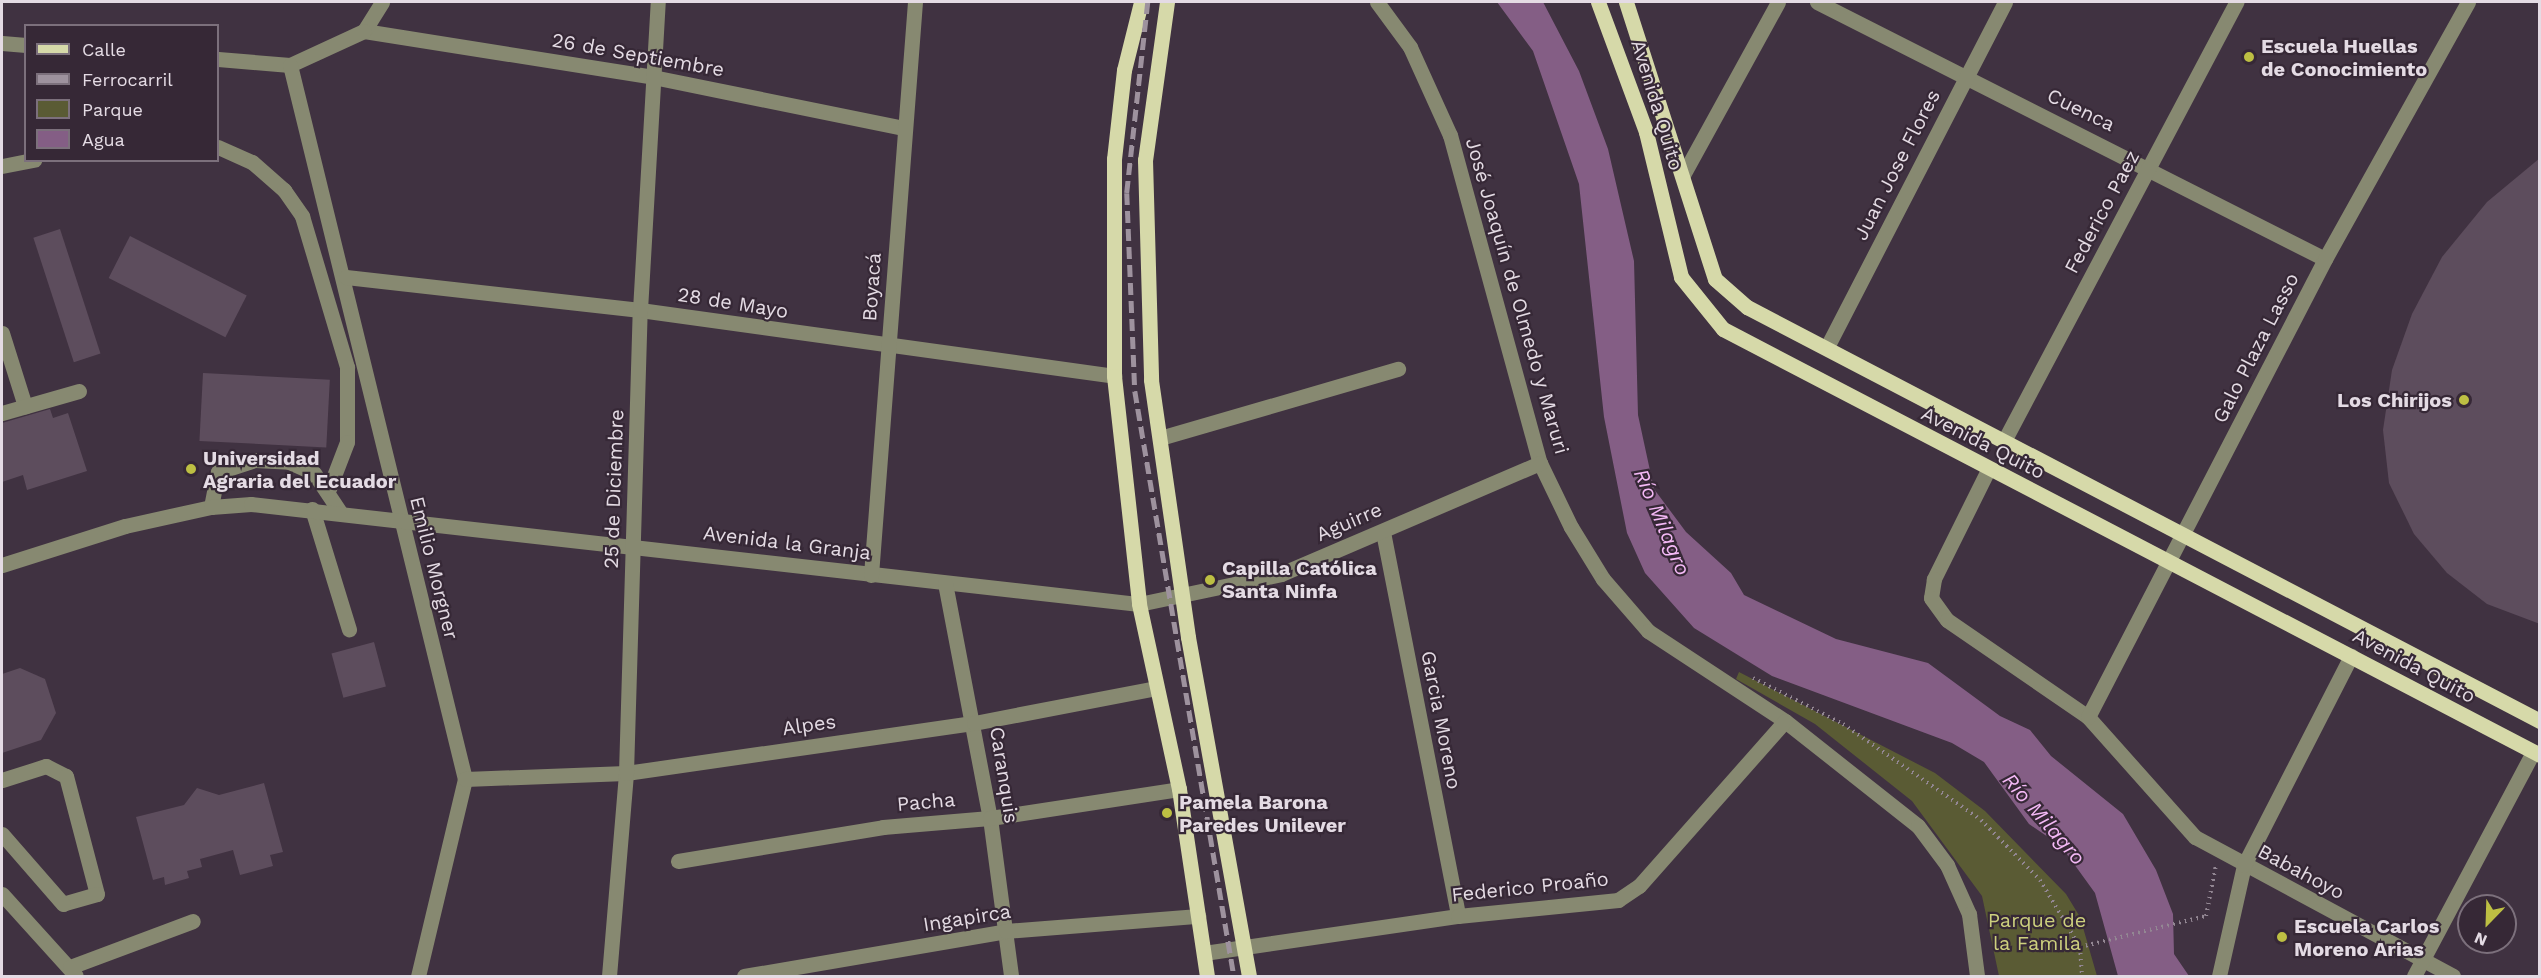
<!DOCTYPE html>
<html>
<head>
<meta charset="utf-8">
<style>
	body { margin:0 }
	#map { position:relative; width:2541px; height:978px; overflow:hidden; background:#403241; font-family:"Work Sans",sans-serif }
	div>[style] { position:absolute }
	.green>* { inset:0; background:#5a5b34 }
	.water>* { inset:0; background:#845e85 }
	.building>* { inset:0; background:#5d4d5d; transform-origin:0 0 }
	.path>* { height:4px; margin-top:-2px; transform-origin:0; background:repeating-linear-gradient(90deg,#938793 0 1.5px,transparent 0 6px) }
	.minor>* { height:15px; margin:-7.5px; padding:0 7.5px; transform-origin:7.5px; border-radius:7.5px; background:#878971 }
	.major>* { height:15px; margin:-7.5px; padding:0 7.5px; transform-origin:7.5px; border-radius:7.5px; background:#d6d9a9 }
	.rail>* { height:4.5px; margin-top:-2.25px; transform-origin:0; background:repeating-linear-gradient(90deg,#9e929e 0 12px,transparent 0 18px) }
	.dots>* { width:16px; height:16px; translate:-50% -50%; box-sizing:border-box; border:3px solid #362836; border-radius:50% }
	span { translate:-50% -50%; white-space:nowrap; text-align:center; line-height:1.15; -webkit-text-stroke:4.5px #362836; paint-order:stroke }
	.poi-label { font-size:20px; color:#e4dbe4; font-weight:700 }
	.left { translate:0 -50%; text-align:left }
	.right { translate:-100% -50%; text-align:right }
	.street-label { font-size:20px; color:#e4dbe4 }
	.park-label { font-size:20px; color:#cdd07e }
	.water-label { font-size:21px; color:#f4b9f6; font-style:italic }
	.frame { position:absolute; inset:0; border:3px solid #e4dbe4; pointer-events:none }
	.legend { position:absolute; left:24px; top:24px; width:195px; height:138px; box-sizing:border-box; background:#362836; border:2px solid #7c707c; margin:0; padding:8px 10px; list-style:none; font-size:18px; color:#e4dbe4 }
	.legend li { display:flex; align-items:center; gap:12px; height:30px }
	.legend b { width:30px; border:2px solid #7c707c }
	.north { position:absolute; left:2457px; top:894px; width:60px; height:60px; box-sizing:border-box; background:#362836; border:2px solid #7c707c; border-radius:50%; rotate:203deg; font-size:16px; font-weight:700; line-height:24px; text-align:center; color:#e4dbe4 }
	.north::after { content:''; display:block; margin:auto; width:21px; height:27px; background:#bdbf43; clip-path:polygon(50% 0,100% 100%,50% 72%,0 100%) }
</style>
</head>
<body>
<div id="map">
	<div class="green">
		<div style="clip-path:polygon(1739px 672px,1935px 773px,1985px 811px,2066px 894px,2080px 917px,2097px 976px,1999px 976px,1982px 896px,1912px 801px,1815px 724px,1736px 679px)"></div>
	</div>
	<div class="water">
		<div style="clip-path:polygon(1497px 2px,1543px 2px,1579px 71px,1608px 149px,1634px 261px,1638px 415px,1654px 489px,1686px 532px,1731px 573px,1744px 595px,1836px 639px,1928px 663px,2000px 716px,2030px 730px,2051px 756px,2123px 814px,2156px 870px,2173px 914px,2174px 954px,2189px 976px,2118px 976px,2095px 893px,2061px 846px,2029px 824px,1984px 762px,1952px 743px,1772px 676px,1694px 628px,1645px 573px,1627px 533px,1604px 417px,1579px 184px,1533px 51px)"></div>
	</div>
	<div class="building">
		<div style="clip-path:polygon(2540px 158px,2540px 624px,2487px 604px,2447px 573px,2414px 534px,2389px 483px,2383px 430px,2392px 370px,2412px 314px,2442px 257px,2487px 202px)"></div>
		<div style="left:60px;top:229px;width:131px;height:28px;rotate:72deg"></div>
		<div style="left:130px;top:236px;width:131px;height:47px;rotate:27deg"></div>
		<div style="left:203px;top:373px;width:127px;height:68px;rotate:3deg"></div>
		<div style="clip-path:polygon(50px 409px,53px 418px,68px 413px,87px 471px,27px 490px,23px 475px,2px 482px,2px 423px)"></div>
		<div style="left:374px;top:642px;width:46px;height:44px;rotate:75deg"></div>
		<div style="clip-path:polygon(20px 668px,45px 679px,56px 713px,41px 740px,2px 753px,2px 674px)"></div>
		<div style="clip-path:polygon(264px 783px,283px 852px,270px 855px,273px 866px,240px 875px,233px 850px,200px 859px,202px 867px,187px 871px,189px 878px,165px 885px,164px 877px,153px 880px,136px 817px,184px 805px,197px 788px,219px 795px)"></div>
	</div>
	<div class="path">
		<div style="left:1753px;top:678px;width:101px;rotate:27.1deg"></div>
		<div style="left:1843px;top:724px;width:168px;rotate:34.8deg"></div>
		<div style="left:1981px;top:820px;width:84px;rotate:45.5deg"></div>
		<div style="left:2040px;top:880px;width:78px;rotate:59.2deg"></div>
		<div style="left:2080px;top:947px;width:29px;rotate:86deg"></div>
		<div style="left:2080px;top:947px;width:130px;rotate:-13.8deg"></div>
		<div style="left:2206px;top:916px;width:52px;rotate:-78.9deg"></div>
	</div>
	<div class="minor">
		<div style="left:1377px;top:2px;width:56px;rotate:53.7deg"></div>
		<div style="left:1410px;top:47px;width:97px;rotate:65.6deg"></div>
		<div style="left:1450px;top:135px;width:340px;rotate:74.7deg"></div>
		<div style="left:1540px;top:463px;width:71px;rotate:64.2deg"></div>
		<div style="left:1571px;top:527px;width:61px;rotate:58.4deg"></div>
		<div style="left:1603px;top:579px;width:69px;rotate:49.1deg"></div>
		<div style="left:1648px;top:631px;width:164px;rotate:33.3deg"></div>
		<div style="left:1785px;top:721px;width:169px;rotate:38.3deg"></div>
		<div style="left:1918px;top:826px;width:49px;rotate:53.4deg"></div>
		<div style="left:1947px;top:865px;width:54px;rotate:65.8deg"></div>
		<div style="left:1969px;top:914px;width:63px;rotate:82.6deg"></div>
		<div style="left:1817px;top:2px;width:569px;rotate:26.84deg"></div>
		<div style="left:364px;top:31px;width:293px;rotate:9deg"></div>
		<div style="left:653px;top:77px;width:255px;rotate:11.5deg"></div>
		<div style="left:364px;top:31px;width:34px;rotate:-58deg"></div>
		<div style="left:2px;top:43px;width:24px;rotate:5deg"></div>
		<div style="left:218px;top:59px;width:72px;rotate:4.8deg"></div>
		<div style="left:290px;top:65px;width:81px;rotate:-24.7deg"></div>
		<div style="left:290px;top:65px;width:735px;rotate:76.23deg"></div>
		<div style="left:465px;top:779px;width:203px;rotate:103.4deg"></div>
		<div style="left:218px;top:147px;width:37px;rotate:24deg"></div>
		<div style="left:252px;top:162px;width:43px;rotate:41.2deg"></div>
		<div style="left:284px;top:190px;width:32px;rotate:55deg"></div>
		<div style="left:302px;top:216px;width:158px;rotate:73.4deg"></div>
		<div style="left:347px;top:367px;width:75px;rotate:90deg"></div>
		<div style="left:347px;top:442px;width:50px;rotate:111deg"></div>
		<div style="left:2px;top:166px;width:33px;rotate:-11deg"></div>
		<div style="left:1683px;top:175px;width:197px;rotate:-61.2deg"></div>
		<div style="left:346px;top:277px;width:296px;rotate:6.4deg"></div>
		<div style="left:640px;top:310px;width:479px;rotate:7.9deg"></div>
		<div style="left:2px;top:333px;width:77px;rotate:72.5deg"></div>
		<div style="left:1827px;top:347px;width:388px;rotate:-62.7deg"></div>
		<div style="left:2px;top:413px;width:80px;rotate:-15.9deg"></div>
		<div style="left:1160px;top:438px;width:248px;rotate:-16.2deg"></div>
		<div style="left:2004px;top:441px;width:497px;rotate:-62.1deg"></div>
		<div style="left:1988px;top:470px;width:122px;rotate:116.4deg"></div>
		<div style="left:1934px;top:579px;width:19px;rotate:99deg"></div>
		<div style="left:1931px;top:598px;width:27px;rotate:54deg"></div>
		<div style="left:1947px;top:620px;width:171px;rotate:34.5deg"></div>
		<div style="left:2088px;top:717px;width:161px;rotate:48.3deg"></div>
		<div style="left:2195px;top:837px;width:293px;rotate:28.3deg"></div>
		<div style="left:211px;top:507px;width:36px;rotate:-79deg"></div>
		<div style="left:218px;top:472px;width:39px;rotate:-18deg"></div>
		<div style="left:255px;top:460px;width:34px;rotate:3deg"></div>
		<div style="left:289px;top:462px;width:27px;rotate:24deg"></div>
		<div style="left:314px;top:473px;width:47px;rotate:56.3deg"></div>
		<div style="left:312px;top:509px;width:126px;rotate:72.9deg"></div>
		<div style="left:1383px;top:532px;width:391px;rotate:78.9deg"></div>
		<div style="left:2px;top:565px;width:129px;rotate:-17.6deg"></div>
		<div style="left:125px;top:526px;width:88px;rotate:-12.5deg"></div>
		<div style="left:211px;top:507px;width:40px;rotate:-4.3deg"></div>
		<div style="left:251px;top:504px;width:894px;rotate:6.43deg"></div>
		<div style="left:1139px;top:604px;width:145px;rotate:-11.9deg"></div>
		<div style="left:1281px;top:574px;width:282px;rotate:-23.2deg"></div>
		<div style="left:871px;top:575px;width:575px;rotate:-85.61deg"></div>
		<div style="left:945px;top:583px;width:239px;rotate:79.2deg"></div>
		<div style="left:990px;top:818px;width:159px;rotate:82.4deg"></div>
		<div style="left:2088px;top:717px;width:516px;rotate:-62.64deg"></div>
		<div style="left:2325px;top:259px;width:294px;rotate:-60.9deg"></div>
		<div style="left:465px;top:779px;width:161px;rotate:-2.1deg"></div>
		<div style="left:626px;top:773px;width:352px;rotate:-8.2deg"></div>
		<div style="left:974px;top:723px;width:185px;rotate:-10.9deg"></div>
		<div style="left:2px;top:780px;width:46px;rotate:-17.7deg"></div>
		<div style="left:46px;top:766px;width:22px;rotate:27deg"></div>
		<div style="left:66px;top:776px;width:122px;rotate:75.3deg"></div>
		<div style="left:97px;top:894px;width:35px;rotate:164deg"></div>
		<div style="left:63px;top:904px;width:93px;rotate:-131.1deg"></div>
		<div style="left:678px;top:861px;width:208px;rotate:-9.4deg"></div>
		<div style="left:883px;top:827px;width:107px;rotate:-4.8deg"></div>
		<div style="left:990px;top:818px;width:191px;rotate:-8.7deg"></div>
		<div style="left:2px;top:894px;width:110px;rotate:47.9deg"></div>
		<div style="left:1204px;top:953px;width:257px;rotate:-8.3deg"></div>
		<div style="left:1458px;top:916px;width:161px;rotate:-5.7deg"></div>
		<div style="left:1618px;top:900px;width:25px;rotate:-34deg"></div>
		<div style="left:1639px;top:886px;width:220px;rotate:-48.5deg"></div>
		<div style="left:70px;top:967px;width:131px;rotate:-20.5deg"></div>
		<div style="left:609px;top:976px;width:204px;rotate:-85.2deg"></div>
		<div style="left:626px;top:773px;width:463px;rotate:-88.3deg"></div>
		<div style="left:640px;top:310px;width:309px;rotate:-86.7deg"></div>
		<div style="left:744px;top:976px;width:266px;rotate:-9.7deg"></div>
		<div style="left:1006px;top:931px;width:193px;rotate:-4.5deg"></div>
		<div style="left:2219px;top:976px;width:114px;rotate:-77.3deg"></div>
		<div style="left:2244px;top:865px;width:235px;rotate:-62.9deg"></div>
		<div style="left:2414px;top:976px;width:254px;rotate:-62deg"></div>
	</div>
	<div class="major">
		<div style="left:1141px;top:2px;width:70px;rotate:104deg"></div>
		<div style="left:1124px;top:70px;width:90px;rotate:96.4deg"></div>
		<div style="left:1114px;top:159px;width:217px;rotate:90deg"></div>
		<div style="left:1114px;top:376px;width:229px;rotate:83.7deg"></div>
		<div style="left:1139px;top:604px;width:189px;rotate:77.8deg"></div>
		<div style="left:1179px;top:789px;width:189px;rotate:81.5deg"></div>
		<div style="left:1167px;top:2px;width:160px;rotate:97.9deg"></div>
		<div style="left:1145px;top:160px;width:220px;rotate:88.4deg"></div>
		<div style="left:1151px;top:380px;width:260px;rotate:81.8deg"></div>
		<div style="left:1188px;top:637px;width:344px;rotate:79.8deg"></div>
		<div style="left:1598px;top:2px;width:139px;rotate:69.7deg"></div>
		<div style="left:1646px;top:132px;width:149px;rotate:76.4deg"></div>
		<div style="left:1681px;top:277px;width:67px;rotate:51.1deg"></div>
		<div style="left:1723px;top:329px;width:921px;rotate:27.54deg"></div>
		<div style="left:1626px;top:2px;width:291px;rotate:72.2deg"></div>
		<div style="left:1715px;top:279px;width:43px;rotate:41.2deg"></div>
		<div style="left:1747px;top:307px;width:895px;rotate:27.57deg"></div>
	</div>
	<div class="rail">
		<div style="left:1148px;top:2px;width:192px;rotate:96.3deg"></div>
		<div style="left:1127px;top:193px;width:198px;rotate:87.7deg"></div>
		<div style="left:1135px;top:391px;width:593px;rotate:80.39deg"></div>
	</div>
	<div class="dots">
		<div style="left:2249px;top:57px;background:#bdbf43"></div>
		<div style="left:2464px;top:400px;background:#bdbf43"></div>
		<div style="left:191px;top:469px;background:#bdbf43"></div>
		<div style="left:1210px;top:580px;background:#bdbf43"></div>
		<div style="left:1167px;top:813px;background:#bdbf43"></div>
		<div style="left:2282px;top:937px;background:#bdbf43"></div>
	</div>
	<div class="poi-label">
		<span class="left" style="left:2261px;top:58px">Escuela Huellas<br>de Conocimiento</span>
		<span class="right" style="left:2452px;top:400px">Los Chirijos</span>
		<span class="left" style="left:203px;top:470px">Universidad<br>Agraria del Ecuador</span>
		<span class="left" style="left:1222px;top:580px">Capilla Católica<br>Santa Ninfa</span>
		<span class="left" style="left:1179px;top:814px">Pamela Barona<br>Paredes Unilever</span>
		<span class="left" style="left:2294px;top:938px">Escuela Carlos<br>Moreno Arias</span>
	</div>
	<div class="street-label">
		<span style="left:638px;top:55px;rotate:10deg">26 de Septiembre</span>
		<span style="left:1657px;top:105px;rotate:73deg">Avenida Quito</span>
		<span style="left:2081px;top:110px;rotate:26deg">Cuenca</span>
		<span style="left:1897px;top:165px;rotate:-63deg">Juan Jose Flores</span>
		<span style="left:2102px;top:212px;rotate:-62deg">Federico Paez</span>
		<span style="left:872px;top:287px;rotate:-86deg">Boyacá</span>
		<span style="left:1517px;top:296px;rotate:74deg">José Joaquín de Olmedo y Maruri</span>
		<span style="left:733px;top:303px;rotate:9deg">28 de Mayo</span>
		<span style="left:2256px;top:348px;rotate:-63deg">Galo Plaza Lasso</span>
		<span style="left:1983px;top:443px;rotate:27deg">Avenida Quito</span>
		<span style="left:614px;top:489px;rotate:-88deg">25 de Diciembre</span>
		<span style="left:1349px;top:522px;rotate:-23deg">Aguirre</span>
		<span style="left:787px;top:543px;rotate:7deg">Avenida la Granja</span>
		<span style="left:434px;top:568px;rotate:76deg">Emilio Morgner</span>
		<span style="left:2414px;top:666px;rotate:28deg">Avenida Quito</span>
		<span style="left:1441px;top:720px;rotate:79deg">Garcia Moreno</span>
		<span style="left:809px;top:725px;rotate:-8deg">Alpes</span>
		<span style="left:1004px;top:775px;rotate:81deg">Caranquis</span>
		<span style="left:926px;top:802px;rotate:-5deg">Pacha</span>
		<span style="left:2301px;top:872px;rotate:28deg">Babahoyo</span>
		<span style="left:1530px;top:887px;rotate:-6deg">Federico Proaño</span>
		<span style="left:967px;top:918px;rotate:-9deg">Ingapirca</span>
	</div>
	<div class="park-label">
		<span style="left:2037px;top:932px">Parque de<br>la Famila</span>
	</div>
	<div class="water-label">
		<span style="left:1662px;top:522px;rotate:67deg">Río Milagro</span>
		<span style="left:2044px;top:819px;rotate:49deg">Río Milagro</span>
	</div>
	<div class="frame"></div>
	<ul class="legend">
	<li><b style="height:8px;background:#d6d9a9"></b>Calle</li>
	<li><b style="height:8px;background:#9e929e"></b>Ferrocarril</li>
	<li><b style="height:16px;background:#5a5b34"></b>Parque</li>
	<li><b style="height:16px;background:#845e85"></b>Agua</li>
	</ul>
	<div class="north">N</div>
</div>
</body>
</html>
